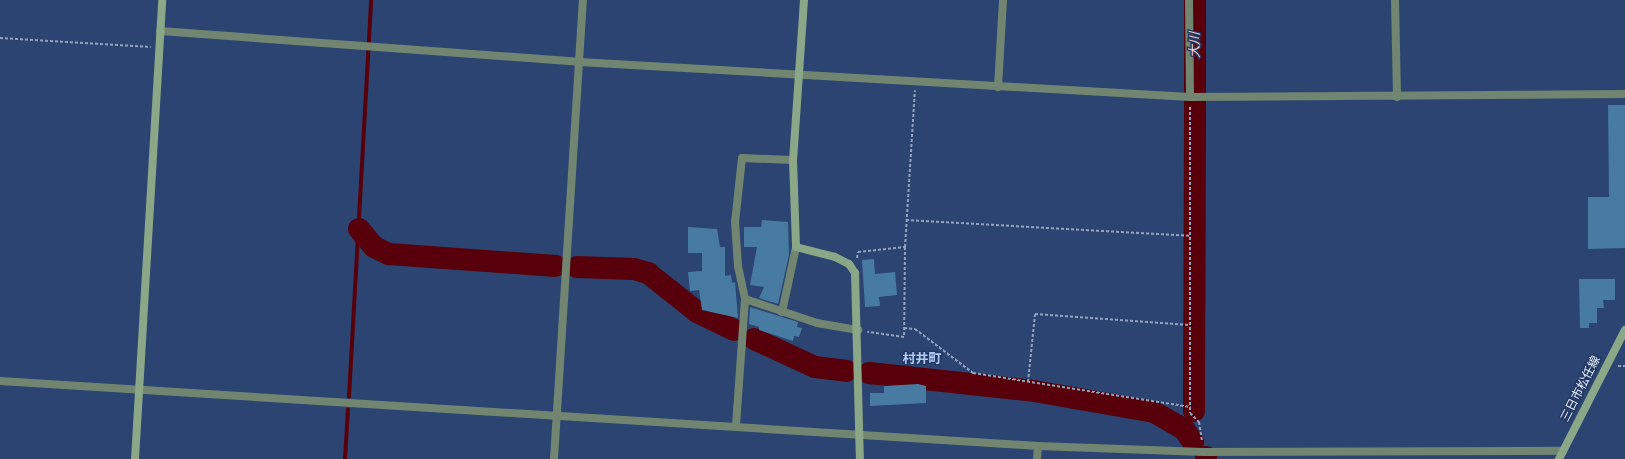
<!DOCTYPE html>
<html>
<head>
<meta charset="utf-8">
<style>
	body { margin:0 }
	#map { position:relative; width:1625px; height:459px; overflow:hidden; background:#2c4471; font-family:"Nunito Sans","Noto Sans JP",sans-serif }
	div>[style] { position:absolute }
	.stream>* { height:3.5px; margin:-1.75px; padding:0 1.75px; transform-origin:1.75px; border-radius:1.75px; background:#57000b }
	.river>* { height:22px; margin:-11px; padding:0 11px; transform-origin:11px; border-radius:11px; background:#57000b }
	.building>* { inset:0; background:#477ba2 }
	.path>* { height:2px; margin-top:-1px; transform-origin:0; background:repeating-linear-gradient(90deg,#94a2bd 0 3px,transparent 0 5px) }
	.street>* { height:8px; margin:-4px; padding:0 4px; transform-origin:4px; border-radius:4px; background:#728570 }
	.secondary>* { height:8px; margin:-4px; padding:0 4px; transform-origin:4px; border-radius:4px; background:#8aa787 }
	span { translate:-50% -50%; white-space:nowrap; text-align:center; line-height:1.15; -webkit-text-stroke:3px #223965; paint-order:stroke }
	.street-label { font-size:12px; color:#eaf0fb }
	.water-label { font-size:13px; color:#ffcbc7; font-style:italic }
	.neighbourhood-label { font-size:13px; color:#b3caf6; font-weight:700 }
</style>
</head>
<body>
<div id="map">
	<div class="stream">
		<div style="left:349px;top:397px;width:398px;rotate:-86.8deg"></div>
		<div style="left:345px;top:459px;width:49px;rotate:-86.5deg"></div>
	</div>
	<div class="river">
		<div style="left:1195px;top:0;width:91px;rotate:90deg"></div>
		<div style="left:359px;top:229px;width:23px;rotate:50deg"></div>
		<div style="left:374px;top:247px;width:17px;rotate:25deg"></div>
		<div style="left:389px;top:254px;width:167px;rotate:4.1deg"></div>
		<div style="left:577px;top:267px;width:57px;rotate:2deg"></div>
		<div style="left:634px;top:269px;width:15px;rotate:16deg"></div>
		<div style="left:648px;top:273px;width:63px;rotate:38.5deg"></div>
		<div style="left:697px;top:312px;width:41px;rotate:25.9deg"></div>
		<div style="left:754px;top:339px;width:67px;rotate:24.7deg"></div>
		<div style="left:815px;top:367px;width:32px;rotate:7deg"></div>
		<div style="left:869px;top:373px;width:166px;rotate:6.2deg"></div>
		<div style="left:1034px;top:391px;width:122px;rotate:9.9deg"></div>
		<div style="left:1154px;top:412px;width:34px;rotate:30deg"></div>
		<div style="left:1184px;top:429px;width:16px;rotate:55deg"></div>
		<div style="left:1194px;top:411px;width:308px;rotate:-89.8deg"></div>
		<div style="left:1206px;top:459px;width:2px;rotate:-90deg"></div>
	</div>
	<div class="building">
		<div style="clip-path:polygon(1608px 105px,1625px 105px,1625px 248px,1588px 249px,1588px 197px,1609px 197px)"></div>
		<div style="clip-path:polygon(762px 220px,788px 222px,789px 255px,778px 304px,759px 298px,764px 287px,750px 285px,757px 247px,744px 247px,744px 227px,761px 227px)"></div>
		<div style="clip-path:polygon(688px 227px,717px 229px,720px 247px,725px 247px,725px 276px,731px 275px,732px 283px,735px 282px,738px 318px,702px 310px,699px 290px,690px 291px,688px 272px,702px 271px,702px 253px,688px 253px)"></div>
		<div style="clip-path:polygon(874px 259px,875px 274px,895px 272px,897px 295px,879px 297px,880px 306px,865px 307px,862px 260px)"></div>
		<div style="clip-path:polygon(1579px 279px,1615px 279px,1615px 300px,1603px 300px,1604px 308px,1597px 308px,1597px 323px,1589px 323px,1589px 328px,1580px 328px)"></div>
		<div style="clip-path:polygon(750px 307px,798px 322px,797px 327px,802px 328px,799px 337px,794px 336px,793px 341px,759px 330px,759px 327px,749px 324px)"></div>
		<div style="clip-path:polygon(918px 384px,926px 386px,926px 403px,870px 406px,870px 393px,884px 393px,884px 386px)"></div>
	</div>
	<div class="path">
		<div style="left:0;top:38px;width:151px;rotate:3.4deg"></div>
		<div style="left:1190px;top:107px;width:306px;rotate:90deg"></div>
		<div style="left:1190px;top:413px;width:13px;rotate:45deg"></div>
		<div style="left:1199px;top:422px;width:20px;rotate:81deg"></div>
		<div style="left:906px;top:220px;width:284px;rotate:3.2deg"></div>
		<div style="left:905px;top:247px;width:157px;rotate:-86.4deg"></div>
		<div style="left:857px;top:258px;width:6px;rotate:-81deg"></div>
		<div style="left:858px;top:252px;width:47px;rotate:-6.1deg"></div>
		<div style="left:905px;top:247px;width:90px;rotate:90.6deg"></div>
		<div style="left:904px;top:337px;width:37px;rotate:-172deg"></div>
		<div style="left:904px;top:328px;width:11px;rotate:5deg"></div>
		<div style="left:915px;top:329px;width:73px;rotate:37.2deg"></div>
		<div style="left:973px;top:373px;width:220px;rotate:8.9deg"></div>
		<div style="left:1618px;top:366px;width:7px"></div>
		<div style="left:1028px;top:382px;width:68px;rotate:-84.1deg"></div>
		<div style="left:1035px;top:314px;width:155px;rotate:4.1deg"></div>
	</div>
	<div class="street">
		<div style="left:1189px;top:0;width:97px;rotate:89.4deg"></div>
		<div style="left:1395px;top:0;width:97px;rotate:88.8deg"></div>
		<div style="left:160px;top:31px;width:420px;rotate:4.2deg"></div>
		<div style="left:579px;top:62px;width:612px;rotate:3.28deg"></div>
		<div style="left:1190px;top:97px;width:435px;rotate:-0.4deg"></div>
		<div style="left:998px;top:87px;width:87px;rotate:-86.7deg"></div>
		<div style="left:793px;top:160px;width:51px;rotate:-177.8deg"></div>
		<div style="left:742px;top:158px;width:64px;rotate:96.2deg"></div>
		<div style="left:735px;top:222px;width:44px;rotate:86.1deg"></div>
		<div style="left:738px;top:266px;width:34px;rotate:78deg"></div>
		<div style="left:745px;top:299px;width:76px;rotate:18.4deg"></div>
		<div style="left:817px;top:323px;width:42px;rotate:9.7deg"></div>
		<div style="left:782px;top:312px;width:66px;rotate:-77.8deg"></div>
		<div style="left:0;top:381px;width:1040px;rotate:3.58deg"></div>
		<div style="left:1038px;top:446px;width:166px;rotate:2.1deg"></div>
		<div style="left:1204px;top:452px;width:359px;rotate:-0.2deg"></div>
		<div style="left:736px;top:425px;width:126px;rotate:-85.9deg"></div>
		<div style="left:554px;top:459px;width:460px;rotate:-86.4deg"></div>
		<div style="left:1037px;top:459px;width:13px;rotate:-86deg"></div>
	</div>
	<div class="secondary">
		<div style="left:804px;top:0;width:160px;rotate:93.9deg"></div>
		<div style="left:793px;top:160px;width:87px;rotate:88deg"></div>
		<div style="left:796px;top:247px;width:40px;rotate:14.4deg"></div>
		<div style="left:835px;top:257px;width:16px;rotate:27deg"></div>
		<div style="left:849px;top:264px;width:11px;rotate:56deg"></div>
		<div style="left:855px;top:273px;width:186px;rotate:88.5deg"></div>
		<div style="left:135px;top:459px;width:460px;rotate:-86.6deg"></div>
		<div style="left:1559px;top:459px;width:145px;rotate:-62.9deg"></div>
	</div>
	<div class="street-label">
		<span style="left:1581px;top:389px;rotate:-63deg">三日市松任線</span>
	</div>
	<div class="water-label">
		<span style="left:1195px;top:45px;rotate:-90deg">大川</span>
	</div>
	<div class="neighbourhood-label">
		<span style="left:922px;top:359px">村井町</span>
	</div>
</div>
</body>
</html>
